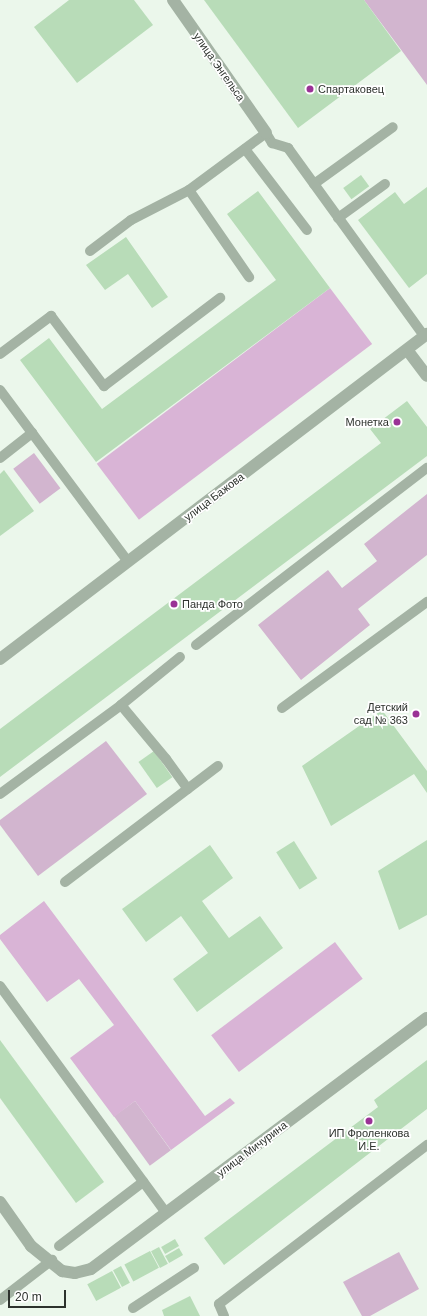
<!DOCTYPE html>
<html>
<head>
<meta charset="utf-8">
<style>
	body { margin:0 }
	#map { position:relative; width:427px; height:1316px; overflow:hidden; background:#ebf7eb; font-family:Arial,sans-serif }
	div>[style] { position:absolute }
	.green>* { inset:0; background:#d2b5cf; transform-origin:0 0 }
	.forest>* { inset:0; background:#d9b4d6; transform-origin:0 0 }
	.building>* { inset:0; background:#b8dcb8; transform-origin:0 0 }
	.lane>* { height:10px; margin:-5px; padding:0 5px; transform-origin:5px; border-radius:5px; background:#a4b3a4 }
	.street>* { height:12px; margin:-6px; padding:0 6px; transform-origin:6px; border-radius:6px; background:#a4b3a4 }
	.dots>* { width:11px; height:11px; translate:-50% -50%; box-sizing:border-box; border:2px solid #fff; border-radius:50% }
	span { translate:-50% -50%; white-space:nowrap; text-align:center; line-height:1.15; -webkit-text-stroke:3.5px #fff; paint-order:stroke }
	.street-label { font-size:11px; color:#2d322d }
	.poi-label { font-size:11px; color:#2d322d }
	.left { translate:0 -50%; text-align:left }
	.right { translate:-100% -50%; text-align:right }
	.scale { position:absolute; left:8px; top:1290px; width:58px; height:18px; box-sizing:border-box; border:2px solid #2d322d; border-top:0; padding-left:5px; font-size:12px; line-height:14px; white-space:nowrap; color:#2d322d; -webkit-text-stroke:3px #fff; paint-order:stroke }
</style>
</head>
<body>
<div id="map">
	<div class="green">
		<div style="clip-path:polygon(364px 0,427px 0,427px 85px,405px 55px)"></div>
		<div style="left:34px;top:453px;width:44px;height:26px;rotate:53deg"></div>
		<div style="clip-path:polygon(427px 494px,427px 555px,358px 609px,370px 625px,301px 680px,258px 625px,328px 570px,342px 588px,377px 561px,364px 544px)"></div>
		<div style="clip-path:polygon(106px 741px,147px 794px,38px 876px,0 825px,0 820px)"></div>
		<div style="left:135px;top:1101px;width:61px;height:26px;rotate:54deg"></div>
		<div style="clip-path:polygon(399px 1252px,419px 1289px,370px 1316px,362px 1316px,343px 1282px)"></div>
	</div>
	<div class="forest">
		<div style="left:330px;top:288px;width:70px;height:292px;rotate:53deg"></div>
		<div style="clip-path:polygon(44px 901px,205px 1116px,230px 1098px,235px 1103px,171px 1150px,135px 1101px,114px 1117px,70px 1058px,114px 1025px,79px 979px,47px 1002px,0 939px,0 935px)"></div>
		<div style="left:335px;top:942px;width:46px;height:155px;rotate:53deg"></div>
	</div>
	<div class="building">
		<div style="clip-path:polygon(69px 0,134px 0,153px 25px,77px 83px,34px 27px)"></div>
		<div style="clip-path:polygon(204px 0,364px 0,401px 51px,298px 128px)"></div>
		<div style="left:361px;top:175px;width:14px;height:22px;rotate:54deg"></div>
		<div style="clip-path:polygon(427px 187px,427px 274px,409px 288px,358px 220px,395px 192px,404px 204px)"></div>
		<div style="clip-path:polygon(258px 191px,330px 288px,96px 462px,20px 360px,49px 338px,102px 409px,276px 280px,227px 214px)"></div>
		<div style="clip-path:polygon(126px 237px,168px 297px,152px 308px,128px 274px,105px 290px,86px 265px)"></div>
		<div style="clip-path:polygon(407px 401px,427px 427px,427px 456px,0 777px,0 729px,381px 443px,370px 429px)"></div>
		<div style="clip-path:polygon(4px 470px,34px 511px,0 536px,0 474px)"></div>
		<div style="clip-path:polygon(382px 710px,427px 771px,427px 793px,414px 774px,331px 826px,302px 766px)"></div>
		<div style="left:154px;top:751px;width:32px;height:19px;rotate:55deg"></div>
		<div style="clip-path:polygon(427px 840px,427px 915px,399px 930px,378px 871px)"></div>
		<div style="left:294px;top:841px;width:44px;height:21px;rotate:58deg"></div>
		<div style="clip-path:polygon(210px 845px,233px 878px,202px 901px,229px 938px,260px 916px,283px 948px,197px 1012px,173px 979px,208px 953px,181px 916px,146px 942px,122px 909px)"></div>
		<div style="clip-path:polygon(0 1040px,104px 1182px,76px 1203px,0 1098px)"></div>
		<div style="clip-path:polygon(427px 1060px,427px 1109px,224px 1265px,204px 1238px,378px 1107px,374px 1100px)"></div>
		<div style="left:175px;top:1239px;width:8px;height:16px;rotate:60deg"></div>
		<div style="left:159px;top:1247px;width:19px;height:9px;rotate:62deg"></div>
		<div style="left:179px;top:1248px;width:8px;height:16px;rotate:60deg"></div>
		<div style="left:150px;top:1251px;width:19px;height:29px;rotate:62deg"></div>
		<div style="left:121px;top:1266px;width:19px;height:9px;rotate:62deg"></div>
		<div style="left:112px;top:1271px;width:19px;height:28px;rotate:62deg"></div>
		<div style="clip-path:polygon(190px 1296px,200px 1316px,164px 1316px,162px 1310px)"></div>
	</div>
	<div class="lane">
		<div style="left:245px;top:149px;width:102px;rotate:52.6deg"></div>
		<div style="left:314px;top:184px;width:97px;rotate:-35.8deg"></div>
		<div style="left:189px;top:190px;width:106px;rotate:55.4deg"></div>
		<div style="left:338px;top:218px;width:58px;rotate:-35.9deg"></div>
		<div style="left:90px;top:251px;width:51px;rotate:-37.1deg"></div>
		<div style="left:131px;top:220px;width:65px;rotate:-27.3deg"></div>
		<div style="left:189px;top:190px;width:96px;rotate:-36.5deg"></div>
		<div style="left:266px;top:133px;width:12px;rotate:59deg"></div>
		<div style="left:272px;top:143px;width:17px;rotate:17deg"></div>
		<div style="left:288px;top:148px;width:232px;rotate:54.1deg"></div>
		<div style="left:0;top:354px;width:64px;rotate:-36.7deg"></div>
		<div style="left:51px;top:316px;width:88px;rotate:52.9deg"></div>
		<div style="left:104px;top:386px;width:146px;rotate:-37.2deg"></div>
		<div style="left:0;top:390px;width:214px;rotate:53.3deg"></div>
		<div style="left:0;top:458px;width:41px;rotate:-38deg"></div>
		<div style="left:196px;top:645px;width:291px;rotate:-37.5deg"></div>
		<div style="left:121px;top:705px;width:70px;rotate:50.2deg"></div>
		<div style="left:166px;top:759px;width:37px;rotate:54deg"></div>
		<div style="left:282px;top:708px;width:180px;rotate:-36.2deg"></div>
		<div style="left:0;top:794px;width:150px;rotate:-36.3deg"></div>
		<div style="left:121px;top:705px;width:76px;rotate:-39.1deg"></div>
		<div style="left:65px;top:882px;width:192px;rotate:-37.2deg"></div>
		<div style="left:0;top:986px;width:281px;rotate:53.8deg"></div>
		<div style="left:59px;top:1246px;width:106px;rotate:-37.3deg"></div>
		<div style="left:0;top:1300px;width:66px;rotate:-37.6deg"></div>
		<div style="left:133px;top:1308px;width:73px;rotate:-33.3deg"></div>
		<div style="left:224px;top:1316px;width:13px;rotate:-113deg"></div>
		<div style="left:219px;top:1304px;width:262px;rotate:-37.4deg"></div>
	</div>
	<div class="street">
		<div style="left:173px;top:0;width:162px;rotate:55deg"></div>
		<div style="left:408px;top:351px;width:31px;rotate:53deg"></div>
		<div style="left:0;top:659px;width:537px;rotate:-37.28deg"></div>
		<div style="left:0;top:1202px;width:54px;rotate:54.8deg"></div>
		<div style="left:31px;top:1246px;width:40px;rotate:39deg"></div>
		<div style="left:62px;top:1271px;width:13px;rotate:9deg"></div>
		<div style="left:75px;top:1273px;width:16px;rotate:-14deg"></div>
		<div style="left:91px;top:1269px;width:419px;rotate:-36.8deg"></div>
	</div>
	<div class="dots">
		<div style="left:310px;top:89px;background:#9a3296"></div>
		<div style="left:397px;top:422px;background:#9a3296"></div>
		<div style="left:174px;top:604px;background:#9a3296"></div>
		<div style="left:416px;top:714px;background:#9a3296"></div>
		<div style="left:369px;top:1121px;background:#9a3296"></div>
	</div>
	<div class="street-label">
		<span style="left:219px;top:67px;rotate:55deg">улица Энгельса</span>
		<span style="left:214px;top:497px;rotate:-37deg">улица Бажова</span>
		<span style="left:252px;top:1149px;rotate:-37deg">улица Мичурина</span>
	</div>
	<div class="poi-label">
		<span class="left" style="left:318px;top:89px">Спартаковец</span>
		<span class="right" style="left:389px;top:422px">Монетка</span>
		<span class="left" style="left:182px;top:604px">Панда Фото</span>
		<span class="right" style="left:408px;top:714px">Детский<br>сад № 363</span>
		<span style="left:369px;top:1140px">ИП Фроленкова<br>И.Е.</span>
	</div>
	<div class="scale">20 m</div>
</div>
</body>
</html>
